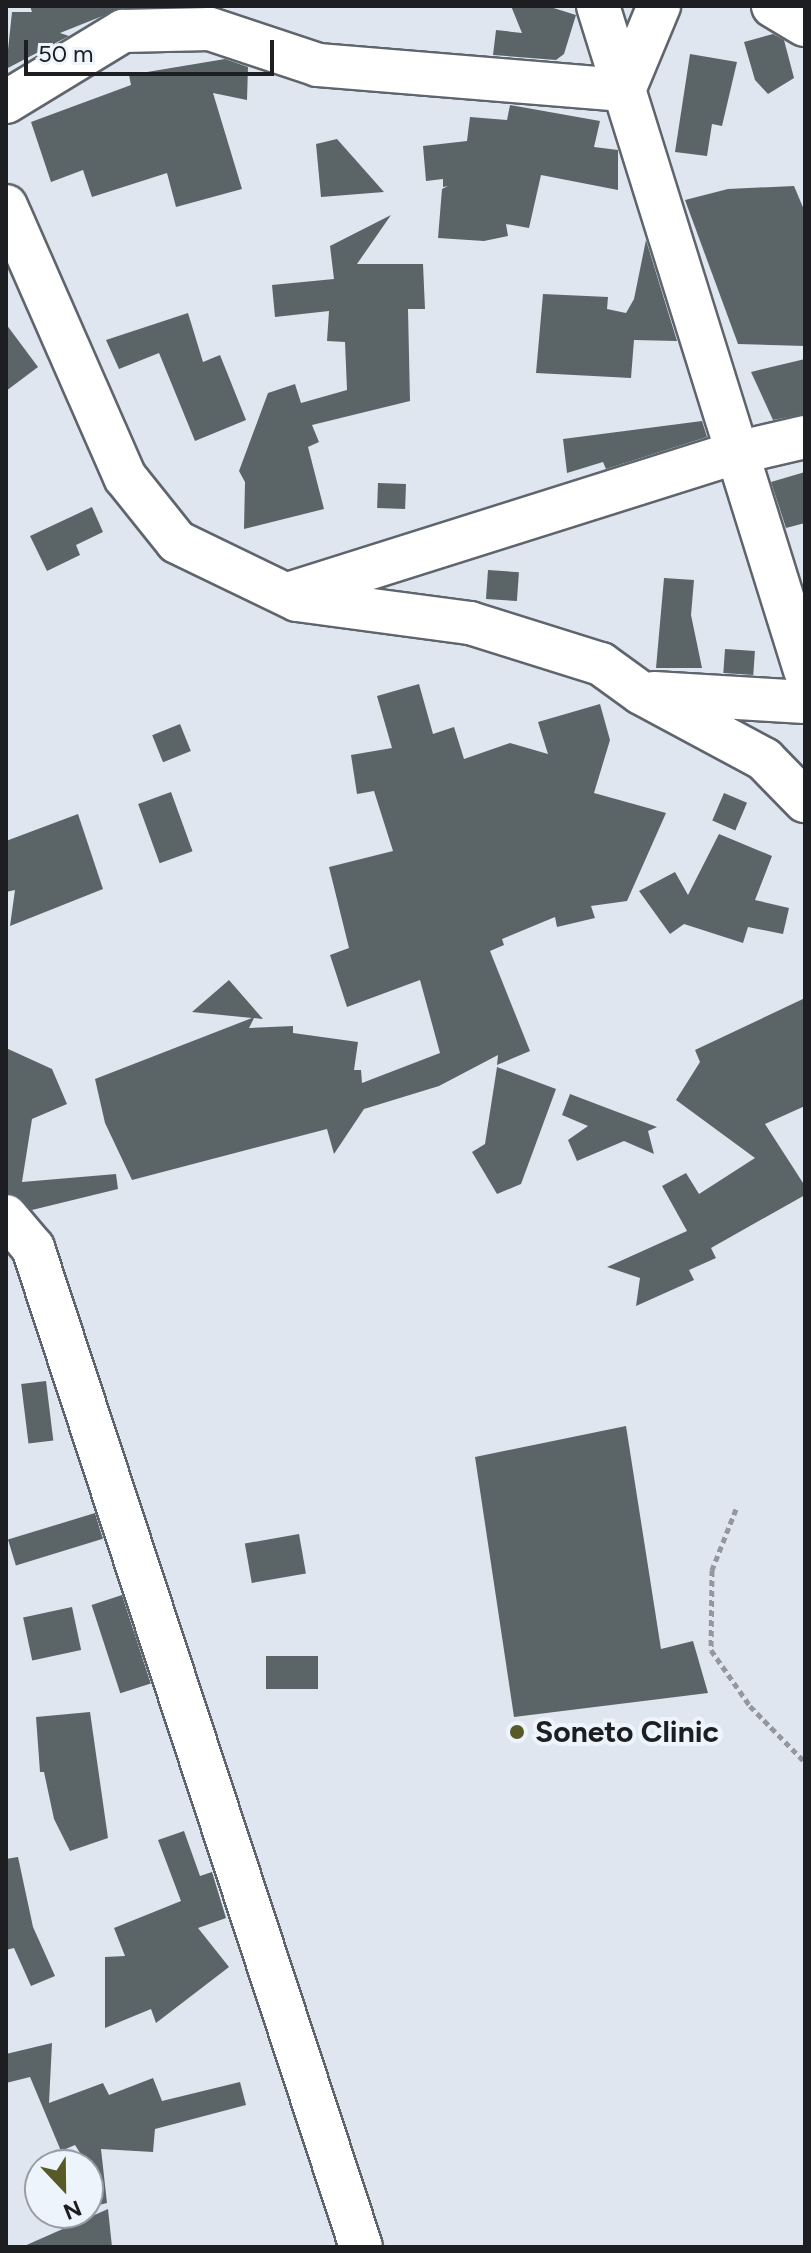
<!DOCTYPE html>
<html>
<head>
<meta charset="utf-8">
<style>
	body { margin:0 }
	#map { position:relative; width:811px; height:2253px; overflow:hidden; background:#dfe6ef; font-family:Figtree,sans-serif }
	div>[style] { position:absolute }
	.building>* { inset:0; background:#5b6568; transform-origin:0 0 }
	.path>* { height:5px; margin-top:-2.5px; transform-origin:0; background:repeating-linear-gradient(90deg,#93989e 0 6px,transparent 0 10px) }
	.roads { filter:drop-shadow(2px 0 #5f656c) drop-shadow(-2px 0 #5f656c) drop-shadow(0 2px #5f656c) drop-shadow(0 -2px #5f656c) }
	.minor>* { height:42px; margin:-21px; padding:0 21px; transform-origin:21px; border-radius:21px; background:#fff }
	.dots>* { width:22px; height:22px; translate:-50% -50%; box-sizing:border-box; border:4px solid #edf4fc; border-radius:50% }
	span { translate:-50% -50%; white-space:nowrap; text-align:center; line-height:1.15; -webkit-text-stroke:8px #edf4fc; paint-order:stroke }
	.poi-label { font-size:30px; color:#1c1e21; font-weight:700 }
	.left { translate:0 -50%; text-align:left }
	.frame { position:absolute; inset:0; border:8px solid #1c1e21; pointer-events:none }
	.north { position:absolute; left:24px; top:2149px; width:80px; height:80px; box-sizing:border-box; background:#edf4fc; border:2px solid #999ea4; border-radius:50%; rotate:158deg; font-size:22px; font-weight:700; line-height:32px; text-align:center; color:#1c1e21 }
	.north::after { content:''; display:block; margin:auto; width:28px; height:36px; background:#575926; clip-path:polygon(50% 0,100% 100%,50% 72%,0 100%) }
	.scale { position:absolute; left:24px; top:40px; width:250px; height:36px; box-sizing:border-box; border:4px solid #1c1e21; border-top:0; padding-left:10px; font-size:24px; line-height:28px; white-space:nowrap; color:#1c1e21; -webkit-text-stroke:6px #edf4fc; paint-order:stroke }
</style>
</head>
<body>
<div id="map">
	<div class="building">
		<div style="clip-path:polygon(30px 6px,125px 6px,125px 7px,60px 33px,69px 36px,6px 69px,12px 12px,32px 12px)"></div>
		<div style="clip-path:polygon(511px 6px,547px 6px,576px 15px,564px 54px,556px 60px,493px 55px,496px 30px,522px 33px)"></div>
		<div style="clip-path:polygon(773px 34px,784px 40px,794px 78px,768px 94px,755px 80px,744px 42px)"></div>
		<div style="clip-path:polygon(690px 54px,737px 62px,722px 126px,712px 124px,707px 156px,675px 152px)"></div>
		<div style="clip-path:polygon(225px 59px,248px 67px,247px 100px,213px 93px,242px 189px,176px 207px,167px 173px,92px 197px,83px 170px,51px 182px,31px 122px,131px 85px,129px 75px)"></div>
		<div style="clip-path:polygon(510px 105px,600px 121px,594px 147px,618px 150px,618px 190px,541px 175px,529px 228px,506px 224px,508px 236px,484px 241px,438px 238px,442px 189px,448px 186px,443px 187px,443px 179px,426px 181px,423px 146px,467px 141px,470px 117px,507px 120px)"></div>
		<div style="clip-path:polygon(337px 139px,384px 192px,321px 197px,316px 144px)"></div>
		<div style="clip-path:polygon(794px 186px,805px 212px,805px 346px,738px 344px,685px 200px,728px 189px)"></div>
		<div style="clip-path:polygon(391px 215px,357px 264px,423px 264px,425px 309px,408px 309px,410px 401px,312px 425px,319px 442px,308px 447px,324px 509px,244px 529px,245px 482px,239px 471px,268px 393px,295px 384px,301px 403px,347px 390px,345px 342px,327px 341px,329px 311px,275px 317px,272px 285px,334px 279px,330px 246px)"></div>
		<div style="clip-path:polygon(646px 240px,677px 341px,634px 340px,631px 378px,536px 373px,543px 294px,608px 297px,607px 309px,626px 313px,634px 299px)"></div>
		<div style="clip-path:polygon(188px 313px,203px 362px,220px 355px,246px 420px,195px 441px,159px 353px,119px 369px,106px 340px)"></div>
		<div style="clip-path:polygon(6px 324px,38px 367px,6px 391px)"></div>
		<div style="clip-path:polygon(805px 359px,805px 414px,773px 420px,751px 372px)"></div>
		<div style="clip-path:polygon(702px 421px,707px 437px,606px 469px,603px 462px,567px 473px,563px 439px)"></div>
		<div style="clip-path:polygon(805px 472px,805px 523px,786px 528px,771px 482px)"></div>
		<div style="left:378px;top:483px;width:28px;height:25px;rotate:2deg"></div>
		<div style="clip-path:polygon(92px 507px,103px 532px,76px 545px,80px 555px,47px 571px,30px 536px)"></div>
		<div style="left:488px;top:570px;width:31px;height:29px;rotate:4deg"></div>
		<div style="clip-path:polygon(664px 578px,694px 580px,691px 615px,702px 668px,656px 668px)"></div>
		<div style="left:725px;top:649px;width:30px;height:24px;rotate:4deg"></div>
		<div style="clip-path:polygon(419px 684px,433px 734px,454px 727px,464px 759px,510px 743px,548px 754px,538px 722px,600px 704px,610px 740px,594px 793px,666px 813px,627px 901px,591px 906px,595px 918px,557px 927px,555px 917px,502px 939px,504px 945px,490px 951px,530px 1051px,497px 1065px,498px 1055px,439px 1086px,364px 1109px,334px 1154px,327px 1129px,132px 1180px,105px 1123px,95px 1079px,252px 1018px,192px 1012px,229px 980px,263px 1019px,254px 1018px,249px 1028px,293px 1026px,293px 1033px,358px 1042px,354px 1070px,361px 1070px,362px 1083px,440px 1053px,420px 980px,347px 1007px,330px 955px,349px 948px,329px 867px,393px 851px,374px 791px,357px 794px,351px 755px,392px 748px,377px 696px)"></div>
		<div style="left:180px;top:724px;width:29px;height:30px;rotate:68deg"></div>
		<div style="left:171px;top:792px;width:63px;height:35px;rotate:70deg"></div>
		<div style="left:724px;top:793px;width:25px;height:30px;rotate:23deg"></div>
		<div style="clip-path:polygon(78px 814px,103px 889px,10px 926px,15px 890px,6px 892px,6px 841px)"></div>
		<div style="clip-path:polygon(719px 834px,772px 856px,755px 900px,789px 908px,783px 934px,748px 927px,743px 943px,684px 924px,670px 934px,639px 891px,675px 872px,688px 895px)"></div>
		<div style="clip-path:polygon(805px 998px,805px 1106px,765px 1124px,805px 1186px,805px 1195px,711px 1248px,716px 1258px,689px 1270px,694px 1280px,636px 1306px,640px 1278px,607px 1267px,687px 1231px,662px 1186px,686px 1173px,699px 1194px,755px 1158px,676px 1100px,700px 1062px,695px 1050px)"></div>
		<div style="clip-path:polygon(6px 1048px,52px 1069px,67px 1104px,32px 1119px,22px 1182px,116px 1174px,118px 1189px,32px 1210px,6px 1193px)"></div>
		<div style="clip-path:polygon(497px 1067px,556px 1089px,521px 1184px,497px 1194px,472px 1152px,485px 1144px)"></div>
		<div style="clip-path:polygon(570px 1094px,657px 1127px,648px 1131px,654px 1154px,624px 1141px,577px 1161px,568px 1140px,588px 1126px,562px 1115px)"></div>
		<div style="left:46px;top:1381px;width:60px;height:25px;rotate:83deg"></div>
		<div style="clip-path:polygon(626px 1426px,661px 1649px,693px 1641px,708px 1693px,514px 1717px,475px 1457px)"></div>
		<div style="left:95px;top:1513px;width:27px;height:91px;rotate:73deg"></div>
		<div style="left:299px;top:1534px;width:40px;height:55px;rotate:80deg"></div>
		<div style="left:122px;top:1595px;width:93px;height:32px;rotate:72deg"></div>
		<div style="left:72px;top:1607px;width:44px;height:50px;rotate:78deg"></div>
		<div style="left:266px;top:1656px;width:52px;height:33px"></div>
		<div style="clip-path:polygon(90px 1712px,108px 1838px,70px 1851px,54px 1819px,44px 1772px,40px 1772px,36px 1717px)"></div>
		<div style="clip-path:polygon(184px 1831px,200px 1876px,212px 1872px,226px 1918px,198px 1928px,229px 1967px,156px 2023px,151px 2009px,105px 2028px,105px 1957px,125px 1956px,114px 1928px,181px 1901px,158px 1840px)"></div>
		<div style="clip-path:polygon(18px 1857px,33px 1927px,55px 1976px,31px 1986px,14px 1948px,6px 1950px,6px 1859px)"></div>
		<div style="clip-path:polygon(52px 2043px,49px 2103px,103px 2083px,109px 2095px,153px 2078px,162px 2101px,240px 2082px,246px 2105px,155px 2129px,153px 2152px,101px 2149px,107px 2203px,99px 2205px,88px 2165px,75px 2145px,61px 2151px,30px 2077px,6px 2083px,6px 2054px)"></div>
		<div style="clip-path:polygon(108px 2209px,112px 2247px,22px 2247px)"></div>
	</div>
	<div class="path">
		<div style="left:736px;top:1509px;width:66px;rotate:111.5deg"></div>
		<div style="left:712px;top:1570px;width:80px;rotate:90.7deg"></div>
		<div style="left:711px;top:1650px;width:68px;rotate:55.1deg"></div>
		<div style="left:750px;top:1706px;width:78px;rotate:45.5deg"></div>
	</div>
	<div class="roads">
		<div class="minor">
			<div style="left:598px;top:6px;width:696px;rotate:72.69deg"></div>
			<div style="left:773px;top:6px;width:37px;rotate:31deg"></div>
			<div style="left:6px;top:102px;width:137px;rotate:-31.3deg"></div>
			<div style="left:123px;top:31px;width:87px;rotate:-1.3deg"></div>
			<div style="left:210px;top:29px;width:114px;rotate:18.4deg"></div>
			<div style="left:318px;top:65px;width:307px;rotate:4.7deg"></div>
			<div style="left:624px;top:90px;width:91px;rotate:-67.4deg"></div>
			<div style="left:6px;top:206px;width:296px;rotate:66.3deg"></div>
			<div style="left:125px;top:477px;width:83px;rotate:51.3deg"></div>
			<div style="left:177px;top:542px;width:133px;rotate:25.8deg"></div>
			<div style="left:297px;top:600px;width:175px;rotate:7.6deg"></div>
			<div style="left:470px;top:623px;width:137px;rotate:17.4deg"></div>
			<div style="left:601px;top:664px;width:49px;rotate:35.9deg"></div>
			<div style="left:641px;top:693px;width:140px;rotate:28.2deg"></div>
			<div style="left:764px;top:759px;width:59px;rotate:45.7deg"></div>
			<div style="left:291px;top:593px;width:467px;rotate:-17.5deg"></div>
			<div style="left:736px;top:453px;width:71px;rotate:-13.1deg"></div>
			<div style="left:654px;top:693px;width:151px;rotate:3.4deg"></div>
			<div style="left:6px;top:1216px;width:42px;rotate:49.8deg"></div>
			<div style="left:33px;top:1248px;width:1051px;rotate:71.82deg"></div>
		</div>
	</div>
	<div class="dots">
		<div style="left:517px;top:1732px;background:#575926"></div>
	</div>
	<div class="poi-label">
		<span class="left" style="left:535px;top:1732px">Soneto Clinic</span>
	</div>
	<div class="frame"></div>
	<div class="north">N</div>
	<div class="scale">50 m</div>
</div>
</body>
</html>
